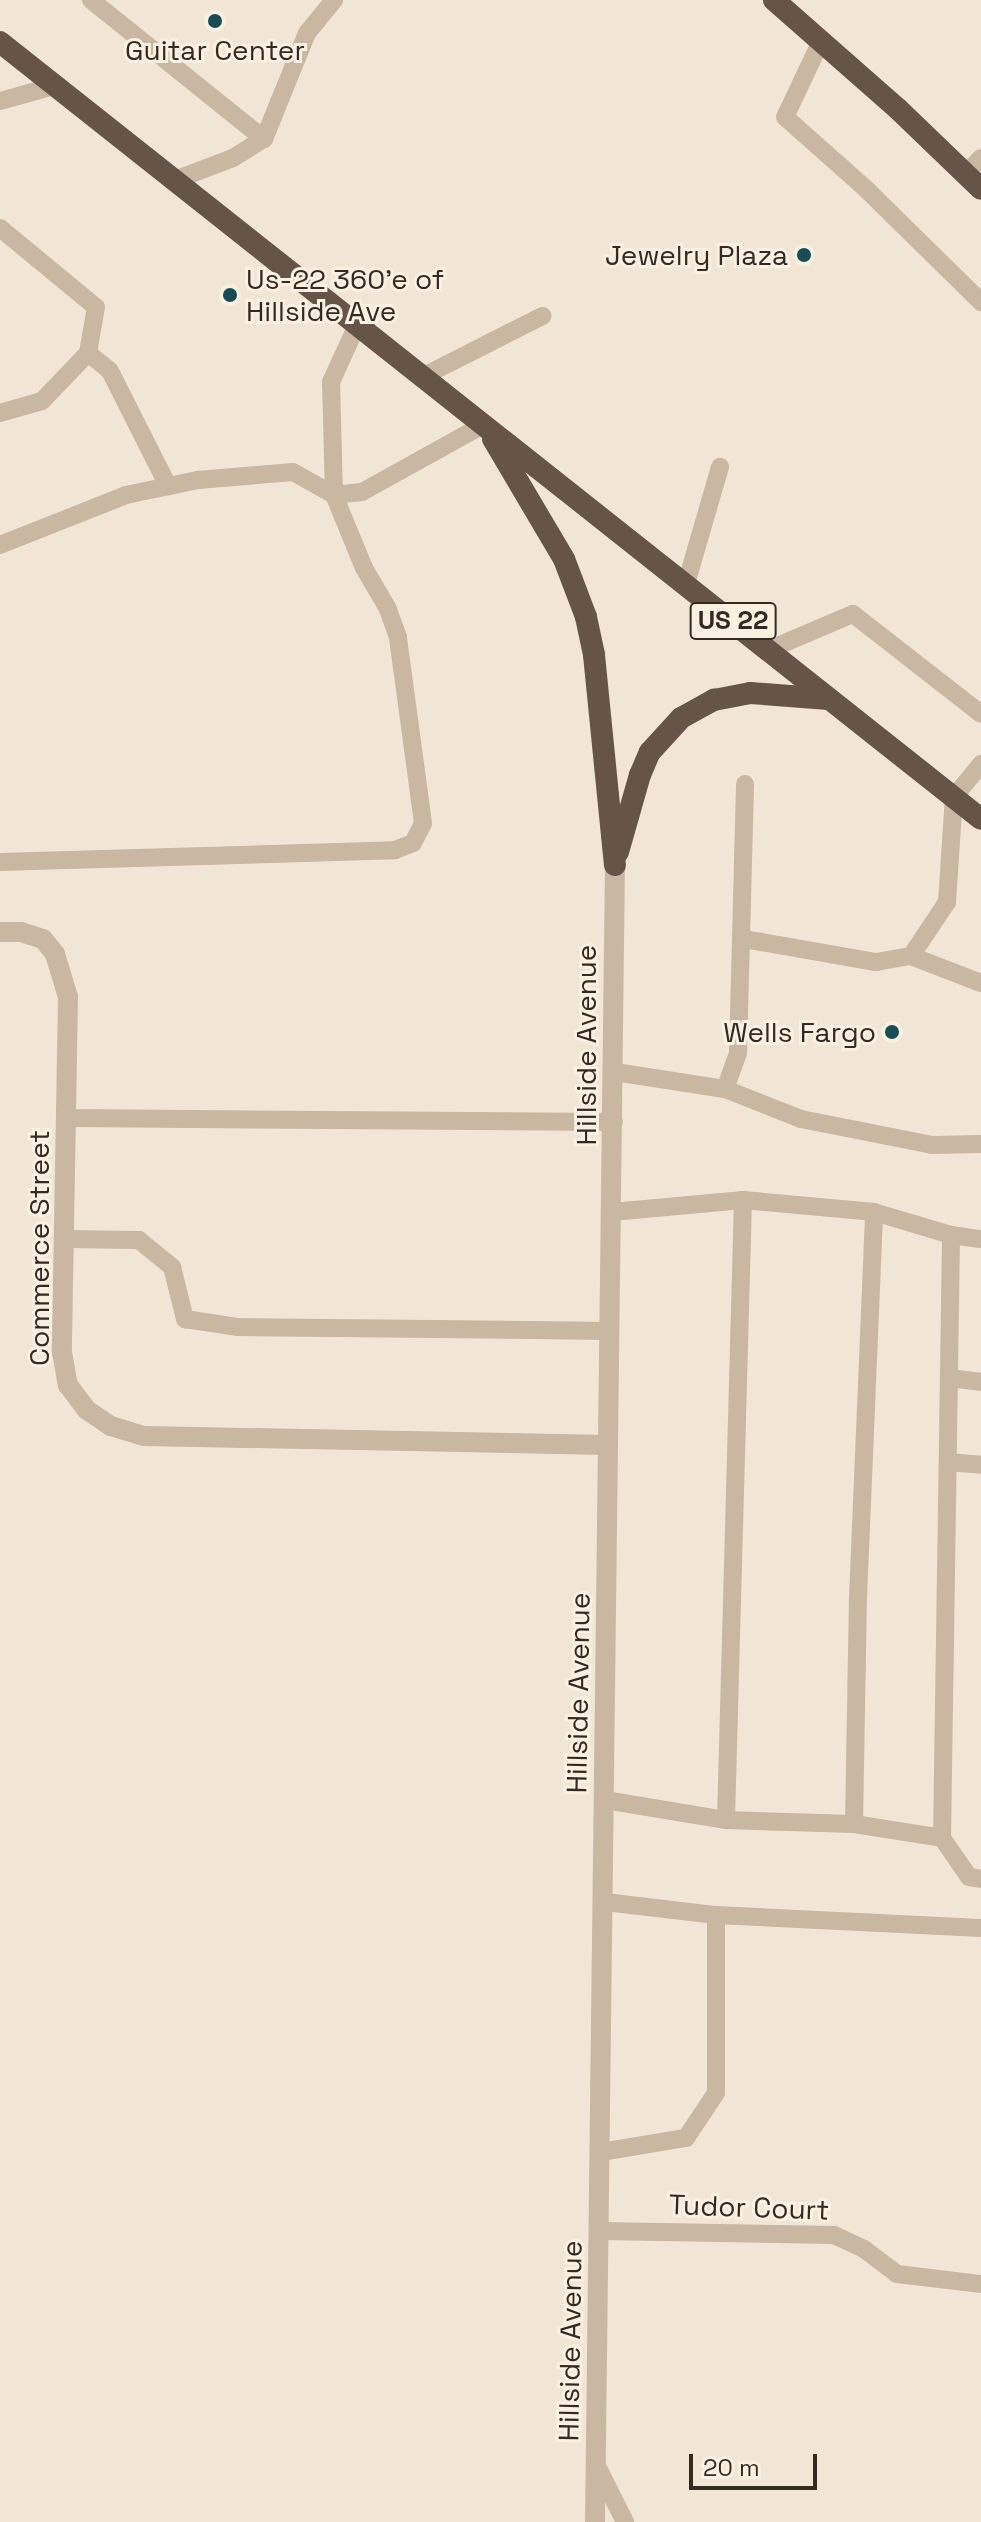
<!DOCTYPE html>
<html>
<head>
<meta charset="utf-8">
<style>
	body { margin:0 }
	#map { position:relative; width:981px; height:2522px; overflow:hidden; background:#f1e6d5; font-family:"Space Grotesk",sans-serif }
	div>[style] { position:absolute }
	.service>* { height:18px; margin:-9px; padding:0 9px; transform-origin:9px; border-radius:9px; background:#c9b7a1 }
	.minor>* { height:20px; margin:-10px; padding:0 10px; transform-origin:10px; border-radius:10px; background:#c9b7a1 }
	.tertiary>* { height:20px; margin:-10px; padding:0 10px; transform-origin:10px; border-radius:10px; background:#c9b7a1 }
	.trunk>* { height:22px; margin:-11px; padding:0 11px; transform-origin:11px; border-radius:11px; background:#665448 }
	.dots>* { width:22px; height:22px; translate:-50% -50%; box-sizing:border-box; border:4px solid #f9f0e1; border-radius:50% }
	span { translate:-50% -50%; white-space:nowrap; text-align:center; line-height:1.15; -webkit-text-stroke:6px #f9f0e1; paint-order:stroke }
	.shield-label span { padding:2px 6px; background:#f9f0e1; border:2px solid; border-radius:6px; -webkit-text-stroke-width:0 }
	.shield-label { font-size:26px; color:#332a24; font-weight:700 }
	.poi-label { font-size:28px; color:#332a24 }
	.right { translate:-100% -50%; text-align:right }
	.left { translate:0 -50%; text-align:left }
	.street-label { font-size:28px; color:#332a24 }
	.scale { position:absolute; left:689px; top:2454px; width:128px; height:36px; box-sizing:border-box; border:4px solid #332a24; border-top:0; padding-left:10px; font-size:24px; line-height:28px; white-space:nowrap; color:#332a24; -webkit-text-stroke:6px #f9f0e1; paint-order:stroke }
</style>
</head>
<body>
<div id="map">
	<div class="service">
		<div style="left:91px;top:0;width:222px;rotate:38.8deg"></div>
		<div style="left:821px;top:41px;width:84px;rotate:115.3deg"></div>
		<div style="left:785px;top:117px;width:107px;rotate:41.6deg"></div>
		<div style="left:865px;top:188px;width:163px;rotate:44.5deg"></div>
		<div style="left:0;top:101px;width:56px;rotate:-15.5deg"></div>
		<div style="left:966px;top:174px;width:22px;rotate:-47deg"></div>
		<div style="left:175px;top:180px;width:62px;rotate:-20.8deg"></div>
		<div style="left:233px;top:158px;width:36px;rotate:-32deg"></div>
		<div style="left:264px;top:139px;width:114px;rotate:-67.9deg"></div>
		<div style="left:307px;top:33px;width:43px;rotate:-50.7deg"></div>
		<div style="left:0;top:228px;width:124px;rotate:39.5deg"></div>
		<div style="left:96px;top:307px;width:47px;rotate:99.9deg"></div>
		<div style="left:88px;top:353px;width:66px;rotate:133.8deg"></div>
		<div style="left:42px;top:401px;width:44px;rotate:164.1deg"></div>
		<div style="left:88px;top:353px;width:28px;rotate:39deg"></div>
		<div style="left:110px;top:371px;width:129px;rotate:63.2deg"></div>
		<div style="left:422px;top:377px;width:135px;rotate:-26.9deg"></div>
		<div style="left:0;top:545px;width:136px;rotate:-21.6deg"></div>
		<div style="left:126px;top:495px;width:74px;rotate:-11.8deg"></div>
		<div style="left:198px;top:480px;width:95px;rotate:-4.8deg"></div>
		<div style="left:293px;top:472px;width:47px;rotate:29.3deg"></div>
		<div style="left:334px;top:495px;width:28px;rotate:-6deg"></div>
		<div style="left:362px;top:492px;width:138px;rotate:-29deg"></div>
		<div style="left:686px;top:584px;width:122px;rotate:-73.8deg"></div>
		<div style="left:768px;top:650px;width:92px;rotate:-23deg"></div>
		<div style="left:853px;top:614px;width:162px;rotate:38deg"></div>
		<div style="left:0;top:862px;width:395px;rotate:-1.7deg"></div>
		<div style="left:395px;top:850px;width:19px;rotate:-21deg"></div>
		<div style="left:413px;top:843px;width:22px;rotate:-63deg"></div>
		<div style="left:423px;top:823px;width:188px;rotate:-97.7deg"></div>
		<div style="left:398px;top:637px;width:30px;rotate:-110deg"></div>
		<div style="left:388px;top:609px;width:48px;rotate:-120.3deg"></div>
		<div style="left:364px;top:568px;width:79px;rotate:-112.3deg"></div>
		<div style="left:334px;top:495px;width:113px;rotate:-91.5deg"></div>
		<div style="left:331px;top:382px;width:63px;rotate:-65.5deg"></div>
		<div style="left:744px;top:939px;width:134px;rotate:9.9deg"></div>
		<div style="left:876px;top:962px;width:36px;rotate:-10deg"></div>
		<div style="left:911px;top:956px;width:65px;rotate:-56.3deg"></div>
		<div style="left:947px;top:902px;width:105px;rotate:-86.2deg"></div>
		<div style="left:954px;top:797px;width:43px;rotate:-50.7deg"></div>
		<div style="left:911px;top:956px;width:75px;rotate:21.1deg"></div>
		<div style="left:615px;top:1072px;width:111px;rotate:8.8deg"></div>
		<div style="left:725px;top:1089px;width:38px;rotate:-70deg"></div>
		<div style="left:738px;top:1053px;width:269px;rotate:-88.5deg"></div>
		<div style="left:725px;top:1089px;width:82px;rotate:21.5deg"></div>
		<div style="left:801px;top:1119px;width:134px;rotate:11.2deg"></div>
		<div style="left:932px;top:1145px;width:49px;rotate:-1.2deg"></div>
		<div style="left:66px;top:1118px;width:548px;rotate:0.42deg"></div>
		<div style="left:612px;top:1212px;width:132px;rotate:-5.2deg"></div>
		<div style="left:743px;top:1200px;width:132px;rotate:5.2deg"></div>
		<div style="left:874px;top:1212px;width:80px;rotate:16.6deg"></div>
		<div style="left:951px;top:1235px;width:30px;rotate:8deg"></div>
		<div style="left:64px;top:1239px;width:75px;rotate:0.8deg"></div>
		<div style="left:139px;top:1240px;width:43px;rotate:39.3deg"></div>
		<div style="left:172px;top:1267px;width:54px;rotate:76deg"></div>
		<div style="left:185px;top:1319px;width:54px;rotate:8.6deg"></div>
		<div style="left:238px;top:1327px;width:372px;rotate:0.6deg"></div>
		<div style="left:949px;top:1378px;width:32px;rotate:7deg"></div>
		<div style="left:948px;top:1462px;width:33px;rotate:5deg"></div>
		<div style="left:605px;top:1800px;width:123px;rotate:9.4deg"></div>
		<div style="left:726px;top:1820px;width:128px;rotate:1.8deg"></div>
		<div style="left:854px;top:1824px;width:89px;rotate:9deg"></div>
		<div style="left:942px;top:1838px;width:47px;rotate:55.3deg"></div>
		<div style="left:969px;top:1877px;width:12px;rotate:9deg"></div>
		<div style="left:726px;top:1820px;width:620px;rotate:-88.43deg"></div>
		<div style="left:854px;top:1824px;width:226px;rotate:-89deg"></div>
		<div style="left:858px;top:1598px;width:386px;rotate:-87.6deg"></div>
		<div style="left:942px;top:1838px;width:603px;rotate:-89.14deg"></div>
		<div style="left:605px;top:1902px;width:112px;rotate:6.7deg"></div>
		<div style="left:716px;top:1915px;width:265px;rotate:2.8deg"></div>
		<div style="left:601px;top:2152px;width:86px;rotate:-9.4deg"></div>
		<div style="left:686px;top:2138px;width:54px;rotate:-56.3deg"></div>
		<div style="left:716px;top:2093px;width:178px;rotate:-90deg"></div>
		<div style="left:600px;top:2231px;width:234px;rotate:1deg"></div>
		<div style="left:834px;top:2235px;width:33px;rotate:25deg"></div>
		<div style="left:864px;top:2249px;width:41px;rotate:37.1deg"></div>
		<div style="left:897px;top:2274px;width:85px;rotate:6.8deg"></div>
		<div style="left:596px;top:2464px;width:65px;rotate:63.4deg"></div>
	</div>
	<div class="minor">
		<div style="left:0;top:932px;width:21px"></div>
		<div style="left:21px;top:932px;width:23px;rotate:18deg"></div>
		<div style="left:43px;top:939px;width:19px;rotate:51deg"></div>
		<div style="left:55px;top:954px;width:45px;rotate:73.2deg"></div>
		<div style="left:68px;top:997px;width:355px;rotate:91deg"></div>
		<div style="left:62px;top:1352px;width:34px;rotate:80deg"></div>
		<div style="left:68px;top:1385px;width:31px;rotate:53deg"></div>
		<div style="left:87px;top:1410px;width:29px;rotate:34deg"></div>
		<div style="left:111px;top:1426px;width:34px;rotate:17deg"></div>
		<div style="left:144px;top:1436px;width:464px;rotate:1.1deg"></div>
	</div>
	<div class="tertiary">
		<div style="left:595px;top:2522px;width:1657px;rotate:-89.31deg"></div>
	</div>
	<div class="trunk">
		<div style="left:774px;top:0;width:165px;rotate:41.3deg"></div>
		<div style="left:898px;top:109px;width:115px;rotate:43.9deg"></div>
		<div style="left:0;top:42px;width:1251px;rotate:38.38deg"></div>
		<div style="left:493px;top:439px;width:139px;rotate:59.4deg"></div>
		<div style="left:564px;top:559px;width:62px;rotate:69.2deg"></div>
		<div style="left:586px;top:617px;width:39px;rotate:78deg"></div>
		<div style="left:594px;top:655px;width:211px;rotate:84.3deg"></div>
		<div style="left:618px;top:852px;width:80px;rotate:-74.1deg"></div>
		<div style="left:640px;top:775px;width:25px;rotate:-67deg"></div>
		<div style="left:650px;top:752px;width:46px;rotate:-47.6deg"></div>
		<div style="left:681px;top:718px;width:38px;rotate:-29deg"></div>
		<div style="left:714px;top:700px;width:37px;rotate:-11deg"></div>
		<div style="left:750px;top:693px;width:79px;rotate:4.3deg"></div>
	</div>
	<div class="dots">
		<div style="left:215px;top:21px;background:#194d56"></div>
		<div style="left:804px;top:255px;background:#194d56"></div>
		<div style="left:230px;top:295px;background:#194d56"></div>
		<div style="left:892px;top:1032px;background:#194d56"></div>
	</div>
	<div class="shield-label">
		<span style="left:733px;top:621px">US 22</span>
	</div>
	<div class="poi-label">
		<span style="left:215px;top:50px">Guitar Center</span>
		<span class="right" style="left:788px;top:255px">Jewelry Plaza</span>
		<span class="left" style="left:246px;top:295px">Us-22 360'e of<br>Hillside Ave</span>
		<span class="right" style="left:876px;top:1032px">Wells Fargo</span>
	</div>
	<div class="street-label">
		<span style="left:586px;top:1045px;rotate:-90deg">Hillside Avenue</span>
		<span style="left:39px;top:1248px;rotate:-90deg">Commerce Street</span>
		<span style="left:578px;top:1693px;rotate:-89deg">Hillside Avenue</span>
		<span style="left:749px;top:2207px;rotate:2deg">Tudor Court</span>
		<span style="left:570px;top:2341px;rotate:-89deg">Hillside Avenue</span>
	</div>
	<div class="scale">20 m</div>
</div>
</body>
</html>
